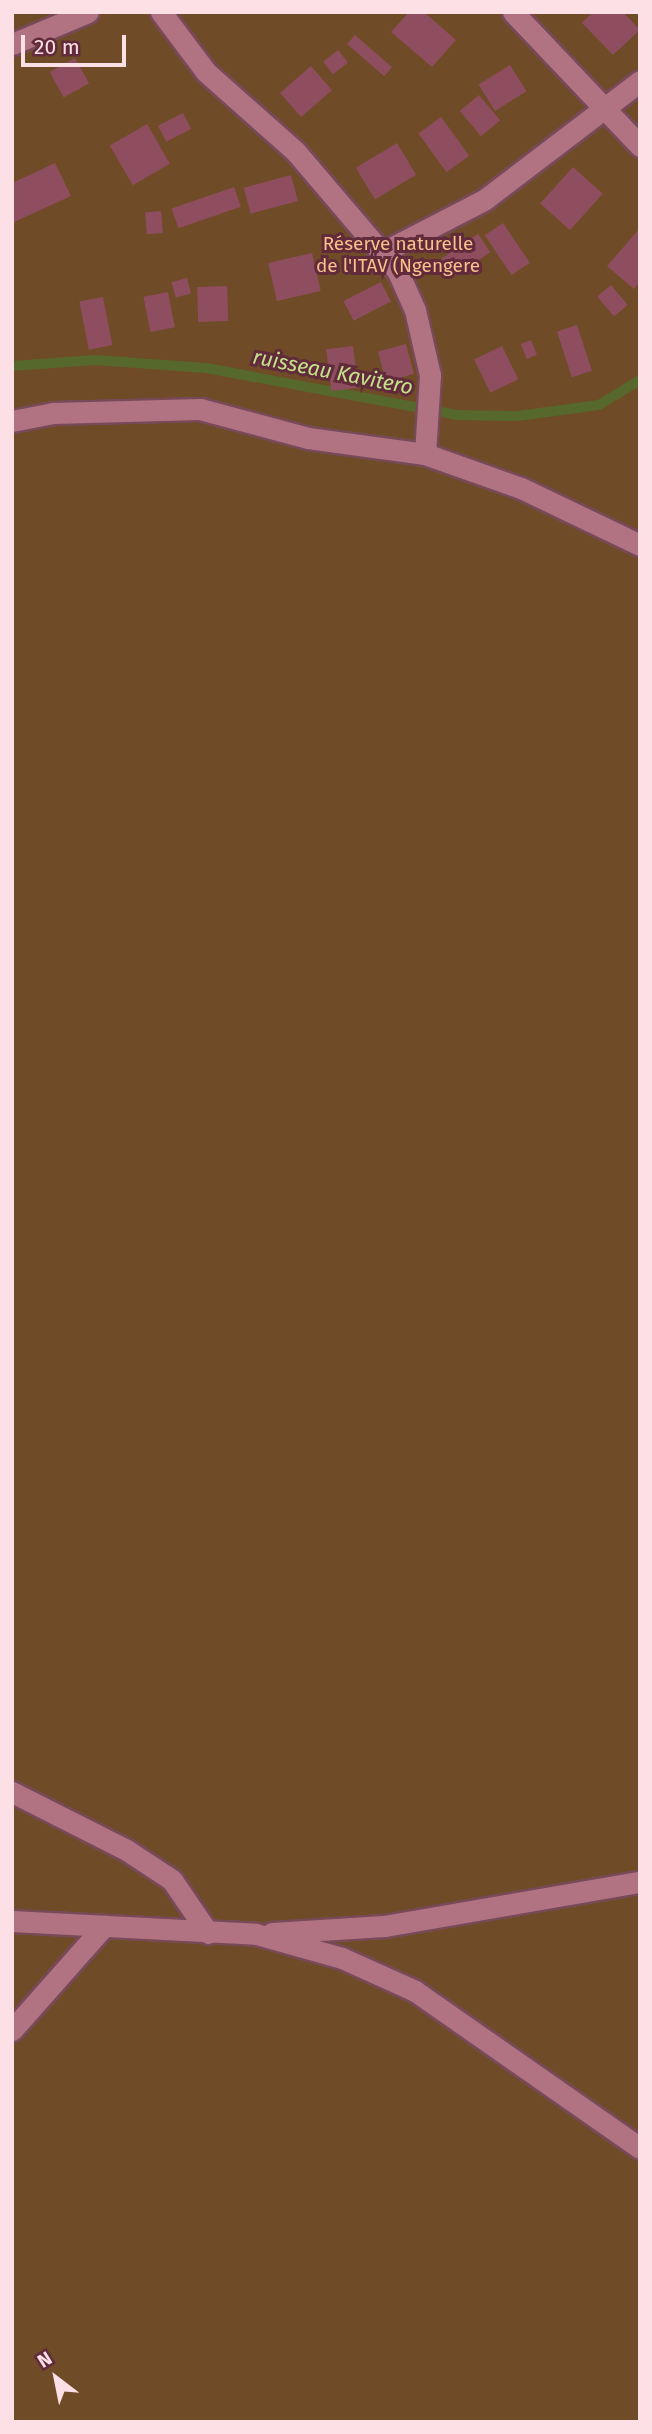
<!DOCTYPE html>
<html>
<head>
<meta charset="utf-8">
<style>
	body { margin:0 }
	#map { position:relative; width:652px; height:2434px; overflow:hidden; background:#612b3b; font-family:"Fira Sans",sans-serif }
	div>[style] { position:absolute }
	.green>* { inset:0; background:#704b27; transform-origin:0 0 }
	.stream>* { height:10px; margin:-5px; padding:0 5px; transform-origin:5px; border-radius:5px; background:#56682c }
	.building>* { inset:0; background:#8e4e5f; transform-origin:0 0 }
	.roads { filter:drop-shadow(2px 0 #784a59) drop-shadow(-2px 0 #784a59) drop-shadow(0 2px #784a59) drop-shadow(0 -2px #784a59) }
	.minor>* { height:21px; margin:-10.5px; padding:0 10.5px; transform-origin:10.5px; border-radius:10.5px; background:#b17382 }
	span { translate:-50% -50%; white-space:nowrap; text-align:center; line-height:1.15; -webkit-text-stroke:6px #612b3b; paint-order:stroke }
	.park-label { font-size:19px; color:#f9c08b }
	.water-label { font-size:21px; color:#c5e189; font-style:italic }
	.frame { position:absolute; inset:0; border:14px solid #fce0e6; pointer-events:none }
	.north { position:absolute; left:21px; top:2343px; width:70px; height:70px; -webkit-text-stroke:5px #612b3b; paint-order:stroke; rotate:328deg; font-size:19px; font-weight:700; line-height:28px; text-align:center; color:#fce0e6 }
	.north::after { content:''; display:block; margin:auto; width:24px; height:32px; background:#fce0e6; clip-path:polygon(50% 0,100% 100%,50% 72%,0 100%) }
	.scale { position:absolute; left:21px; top:35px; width:105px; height:32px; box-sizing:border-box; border:4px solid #fce0e6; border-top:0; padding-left:9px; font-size:21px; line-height:24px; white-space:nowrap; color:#fce0e6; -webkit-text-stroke:5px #612b3b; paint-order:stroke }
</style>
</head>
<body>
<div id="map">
	<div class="green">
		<div style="left:12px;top:12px;width:628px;height:2410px"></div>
	</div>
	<div class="stream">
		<div style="left:12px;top:366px;width:83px;rotate:-4.1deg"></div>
		<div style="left:95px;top:360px;width:111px;rotate:4.1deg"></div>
		<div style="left:206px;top:368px;width:255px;rotate:10.6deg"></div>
		<div style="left:457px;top:415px;width:60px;rotate:1deg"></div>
		<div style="left:517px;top:416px;width:83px;rotate:-7.6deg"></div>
		<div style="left:599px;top:405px;width:48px;rotate:-31.4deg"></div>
	</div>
	<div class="building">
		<div style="clip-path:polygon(409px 12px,424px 12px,456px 40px,432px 67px,391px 32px)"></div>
		<div style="clip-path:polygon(593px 12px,623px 12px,640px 30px,613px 55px,582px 23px)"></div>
		<div style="left:355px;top:35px;width:49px;height:12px;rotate:41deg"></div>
		<div style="left:338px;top:50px;width:16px;height:19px;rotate:52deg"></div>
		<div style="left:75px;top:58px;width:29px;height:29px;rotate:61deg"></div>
		<div style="left:510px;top:65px;width:31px;height:37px;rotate:58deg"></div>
		<div style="left:311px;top:66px;width:32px;height:41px;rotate:49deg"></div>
		<div style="left:479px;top:95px;width:33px;height:25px;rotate:50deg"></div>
		<div style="left:183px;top:113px;width:18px;height:28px;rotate:63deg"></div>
		<div style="left:441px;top:117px;width:48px;height:28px;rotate:54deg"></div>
		<div style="left:147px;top:124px;width:46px;height:43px;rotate:60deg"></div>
		<div style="left:397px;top:143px;width:37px;height:48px;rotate:59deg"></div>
		<div style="clip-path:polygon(55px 163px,71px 196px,12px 223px,12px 183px)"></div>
		<div style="left:573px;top:167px;width:40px;height:49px;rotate:42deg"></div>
		<div style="left:291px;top:175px;width:27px;height:49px;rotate:75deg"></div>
		<div style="left:234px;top:187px;width:21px;height:66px;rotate:71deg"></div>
		<div style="left:161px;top:211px;width:22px;height:16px;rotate:85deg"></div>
		<div style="left:503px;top:223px;width:48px;height:22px;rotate:56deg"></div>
		<div style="clip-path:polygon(640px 228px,640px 282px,634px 289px,607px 266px)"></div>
		<div style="left:478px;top:234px;width:22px;height:44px;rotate:56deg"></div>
		<div style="left:312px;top:253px;width:39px;height:45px;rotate:77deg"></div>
		<div style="left:187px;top:278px;width:16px;height:16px;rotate:75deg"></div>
		<div style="left:381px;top:282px;width:22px;height:42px;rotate:63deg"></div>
		<div style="left:611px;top:285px;width:26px;height:18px;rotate:50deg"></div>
		<div style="left:227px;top:286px;width:35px;height:30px;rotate:88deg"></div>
		<div style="left:168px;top:292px;width:36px;height:25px;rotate:79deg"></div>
		<div style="left:103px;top:297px;width:49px;height:24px;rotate:79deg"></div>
		<div style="left:577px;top:325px;width:48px;height:21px;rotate:72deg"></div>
		<div style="left:531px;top:340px;width:16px;height:11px;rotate:68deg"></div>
		<div style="left:406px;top:344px;width:31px;height:29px;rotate:75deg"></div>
		<div style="left:353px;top:346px;width:42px;height:27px;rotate:83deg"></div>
		<div style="left:502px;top:346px;width:37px;height:31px;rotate:64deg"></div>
	</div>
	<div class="roads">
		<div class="minor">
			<div style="left:161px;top:12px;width:75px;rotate:53.1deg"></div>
			<div style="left:206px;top:72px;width:120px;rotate:41.6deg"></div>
			<div style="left:296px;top:152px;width:157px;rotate:49.6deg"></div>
			<div style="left:398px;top:272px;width:42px;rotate:65.9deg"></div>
			<div style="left:415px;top:310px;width:67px;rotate:77deg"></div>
			<div style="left:430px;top:375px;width:79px;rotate:93.6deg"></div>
			<div style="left:513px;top:12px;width:185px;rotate:46.5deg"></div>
			<div style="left:12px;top:44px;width:82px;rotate:-22.8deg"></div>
			<div style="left:385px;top:251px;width:111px;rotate:-27.3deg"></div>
			<div style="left:484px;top:200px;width:196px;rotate:-37.3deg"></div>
			<div style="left:12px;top:421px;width:42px;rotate:-11deg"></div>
			<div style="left:53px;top:413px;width:147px;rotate:-1.6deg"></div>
			<div style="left:200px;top:409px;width:112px;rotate:15deg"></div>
			<div style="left:308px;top:438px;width:118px;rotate:7.8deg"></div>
			<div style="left:425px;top:454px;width:102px;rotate:19.5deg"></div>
			<div style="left:521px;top:488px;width:132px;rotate:25.6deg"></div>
			<div style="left:12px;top:1792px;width:127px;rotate:26.8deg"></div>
			<div style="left:125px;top:1849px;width:56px;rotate:33.4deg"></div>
			<div style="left:172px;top:1880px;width:64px;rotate:55.8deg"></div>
			<div style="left:12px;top:1921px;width:244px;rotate:3deg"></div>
			<div style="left:256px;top:1934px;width:89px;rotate:15.6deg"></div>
			<div style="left:342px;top:1958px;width:80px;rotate:24.3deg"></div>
			<div style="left:415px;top:1991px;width:274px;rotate:34.9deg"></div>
			<div style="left:272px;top:1933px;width:112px;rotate:-3.6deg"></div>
			<div style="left:384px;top:1926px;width:260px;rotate:-9.8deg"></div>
			<div style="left:12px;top:2030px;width:139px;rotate:-48.5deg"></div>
		</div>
	</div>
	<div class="park-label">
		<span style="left:398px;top:255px">Réserve naturelle<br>de l'ITAV (Ngengere</span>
	</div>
	<div class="water-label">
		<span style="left:333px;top:372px;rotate:11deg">ruisseau Kavitero</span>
	</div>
	<div class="frame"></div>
	<div class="north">N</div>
	<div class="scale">20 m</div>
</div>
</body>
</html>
